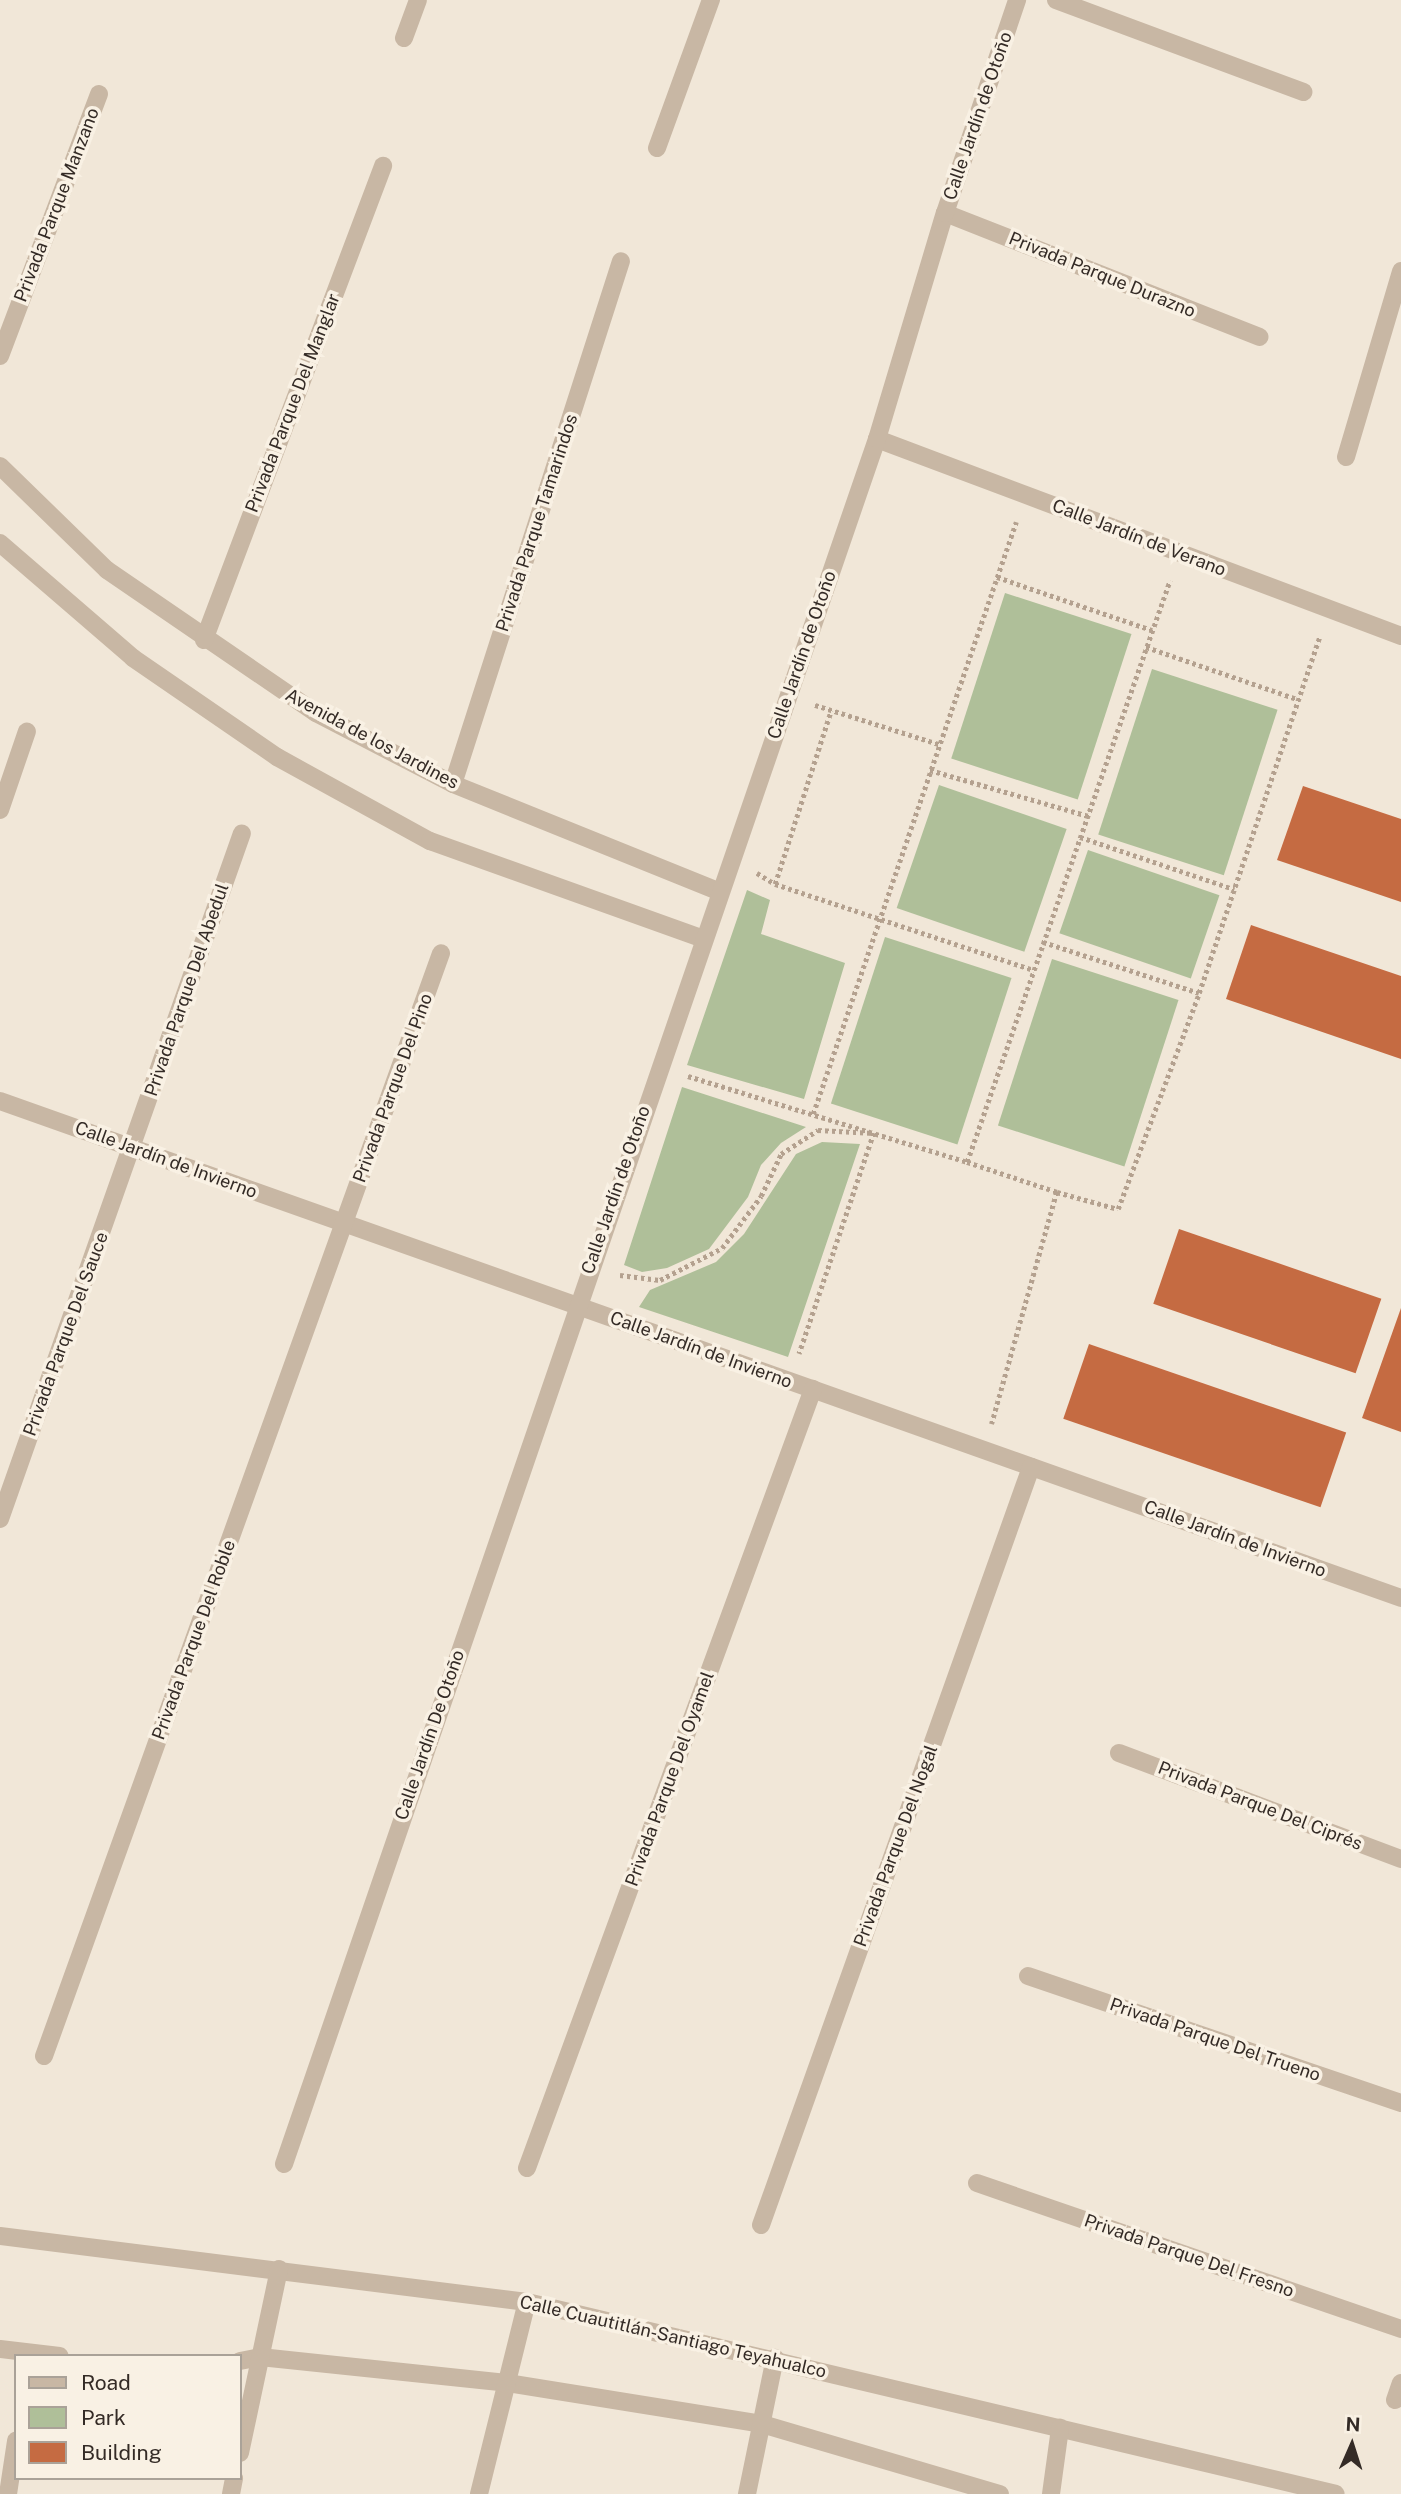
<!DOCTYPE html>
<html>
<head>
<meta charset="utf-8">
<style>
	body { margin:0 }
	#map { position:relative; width:1401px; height:2494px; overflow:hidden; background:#f1e7d8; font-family:"Public Sans",sans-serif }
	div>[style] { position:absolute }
	.green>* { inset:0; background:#afbf99; transform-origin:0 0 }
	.building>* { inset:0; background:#c56b42; transform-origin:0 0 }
	.path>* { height:4.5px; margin-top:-2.25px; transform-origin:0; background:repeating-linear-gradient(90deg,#b4a18f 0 3.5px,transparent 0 7px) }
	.minor>* { height:18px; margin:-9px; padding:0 9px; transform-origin:9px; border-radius:9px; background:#c8b7a4 }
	span { translate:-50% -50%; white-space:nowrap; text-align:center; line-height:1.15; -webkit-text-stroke:7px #f9f1e4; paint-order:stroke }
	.street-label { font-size:18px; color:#342b26 }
	.legend { position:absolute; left:14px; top:2354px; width:228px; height:126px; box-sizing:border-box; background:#f9f1e4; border:2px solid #aaa298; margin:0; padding:9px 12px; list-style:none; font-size:21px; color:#342b26 }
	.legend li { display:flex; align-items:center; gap:14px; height:35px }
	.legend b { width:35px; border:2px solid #aaa298 }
	.north { position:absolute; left:1317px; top:2410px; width:70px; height:70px; -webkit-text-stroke:5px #f9f1e4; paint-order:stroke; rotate:3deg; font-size:19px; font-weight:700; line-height:28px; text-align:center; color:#342b26 }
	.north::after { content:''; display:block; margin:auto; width:24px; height:32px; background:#342b26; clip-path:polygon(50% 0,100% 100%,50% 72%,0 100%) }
</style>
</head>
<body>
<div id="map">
	<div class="green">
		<div style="left:1005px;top:593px;width:133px;height:174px;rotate:18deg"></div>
		<div style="left:1152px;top:669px;width:132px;height:174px;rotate:18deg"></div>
		<div style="left:939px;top:785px;width:135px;height:130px;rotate:19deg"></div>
		<div style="left:1088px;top:850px;width:139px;height:88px;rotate:19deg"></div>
		<div style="clip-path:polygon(747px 890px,770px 900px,761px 934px,845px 963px,804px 1099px,687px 1065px)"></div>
		<div style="left:885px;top:937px;width:133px;height:175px;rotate:18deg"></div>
		<div style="left:1052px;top:959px;width:133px;height:175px;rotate:18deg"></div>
		<div style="clip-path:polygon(682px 1087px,806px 1127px,781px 1143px,761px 1165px,748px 1197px,709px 1249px,667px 1268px,642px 1272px,624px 1265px)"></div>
		<div style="clip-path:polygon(822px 1142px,860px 1144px,788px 1357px,639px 1307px,650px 1290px,716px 1262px,744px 1234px,796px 1154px)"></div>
	</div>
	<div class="building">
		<div style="clip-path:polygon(1303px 786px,1401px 819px,1401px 902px,1277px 860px)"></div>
		<div style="clip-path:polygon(1251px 925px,1401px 976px,1401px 1059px,1226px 999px)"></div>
		<div style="left:1179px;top:1229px;width:214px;height:79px;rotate:19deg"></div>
		<div style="clip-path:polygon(1401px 1308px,1401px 1432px,1362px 1418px)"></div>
		<div style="left:1089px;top:1344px;width:272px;height:79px;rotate:19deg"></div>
	</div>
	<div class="path">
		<div style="left:997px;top:577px;width:164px;rotate:18.9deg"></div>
		<div style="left:1146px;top:647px;width:160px;rotate:19deg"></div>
		<div style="left:815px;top:705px;width:130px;rotate:17.5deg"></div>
		<div style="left:930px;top:770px;width:165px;rotate:16.2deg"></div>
		<div style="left:1080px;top:837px;width:163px;rotate:18.7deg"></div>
		<div style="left:757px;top:873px;width:21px;rotate:31deg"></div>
		<div style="left:775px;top:884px;width:273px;rotate:18.4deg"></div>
		<div style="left:775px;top:884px;width:182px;rotate:-72.1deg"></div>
		<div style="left:1043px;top:942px;width:164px;rotate:18.1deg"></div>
		<div style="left:688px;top:1076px;width:292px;rotate:17.1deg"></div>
		<div style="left:967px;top:1162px;width:616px;rotate:-70.77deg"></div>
		<div style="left:813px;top:1114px;width:626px;rotate:-71.07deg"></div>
		<div style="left:967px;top:1162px;width:95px;rotate:18.4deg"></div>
		<div style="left:1057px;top:1192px;width:241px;rotate:105.7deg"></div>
		<div style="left:1057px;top:1192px;width:63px;rotate:15.6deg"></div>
		<div style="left:1118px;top:1209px;width:231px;rotate:-69.4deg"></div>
		<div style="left:1199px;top:993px;width:377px;rotate:-71.3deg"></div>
		<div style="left:620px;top:1275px;width:40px;rotate:7.1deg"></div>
		<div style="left:660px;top:1280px;width:70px;rotate:-27.3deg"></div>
		<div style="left:722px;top:1248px;width:65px;rotate:-53.1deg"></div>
		<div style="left:761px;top:1196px;width:47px;rotate:-64.5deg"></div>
		<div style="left:781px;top:1154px;width:44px;rotate:-33deg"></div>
		<div style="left:818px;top:1130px;width:56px;rotate:3.1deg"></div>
		<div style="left:874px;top:1133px;width:233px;rotate:108.7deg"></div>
	</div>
	<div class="minor">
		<div style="left:1056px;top:0;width:264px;rotate:20.4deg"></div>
		<div style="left:404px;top:38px;width:40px;rotate:-69.8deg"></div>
		<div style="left:657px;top:148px;width:158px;rotate:-70deg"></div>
		<div style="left:945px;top:213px;width:338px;rotate:21.5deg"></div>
		<div style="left:0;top:356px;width:280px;rotate:-69.3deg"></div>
		<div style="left:877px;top:439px;width:560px;rotate:20.6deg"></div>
		<div style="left:1346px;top:457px;width:194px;rotate:-73.5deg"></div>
		<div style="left:0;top:466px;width:149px;rotate:44.2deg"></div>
		<div style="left:107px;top:570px;width:253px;rotate:34.4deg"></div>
		<div style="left:316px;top:713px;width:154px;rotate:27.4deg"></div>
		<div style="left:453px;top:784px;width:288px;rotate:22deg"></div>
		<div style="left:0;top:543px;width:176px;rotate:40.8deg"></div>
		<div style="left:133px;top:658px;width:175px;rotate:34.5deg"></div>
		<div style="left:277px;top:757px;width:175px;rotate:28.8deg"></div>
		<div style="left:430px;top:841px;width:290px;rotate:19.7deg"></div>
		<div style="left:204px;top:640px;width:507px;rotate:-69.31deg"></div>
		<div style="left:453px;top:784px;width:549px;rotate:-72.19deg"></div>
		<div style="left:0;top:810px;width:83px;rotate:-71.1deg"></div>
		<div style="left:0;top:1101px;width:1487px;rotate:19.53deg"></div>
		<div style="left:0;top:1519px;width:727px;rotate:-70.57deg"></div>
		<div style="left:1119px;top:1753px;width:301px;rotate:20.6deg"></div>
		<div style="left:1028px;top:1976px;width:394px;rotate:18.8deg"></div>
		<div style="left:44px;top:2056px;width:1172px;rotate:-70.2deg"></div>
		<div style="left:284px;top:2164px;width:1824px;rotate:-71.03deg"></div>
		<div style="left:877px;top:439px;width:236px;rotate:-73.3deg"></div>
		<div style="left:945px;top:213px;width:225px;rotate:-71.3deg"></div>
		<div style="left:527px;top:2168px;width:830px;rotate:-69.84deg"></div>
		<div style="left:977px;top:2183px;width:448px;rotate:19deg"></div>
		<div style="left:761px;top:2225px;width:805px;rotate:-70.39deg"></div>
		<div style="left:0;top:2236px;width:531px;rotate:7.14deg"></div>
		<div style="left:527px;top:2302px;width:831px;rotate:13.35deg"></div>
		<div style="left:0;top:2349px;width:60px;rotate:6.7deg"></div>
		<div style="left:240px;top:2361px;width:20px;rotate:-11deg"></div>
		<div style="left:260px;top:2357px;width:248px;rotate:6deg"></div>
		<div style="left:507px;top:2383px;width:258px;rotate:9.1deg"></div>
		<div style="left:762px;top:2424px;width:248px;rotate:16.4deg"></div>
		<div style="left:1395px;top:2400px;width:18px;rotate:-71deg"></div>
		<div style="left:240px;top:2453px;width:188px;rotate:-78deg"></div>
		<div style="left:8px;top:2494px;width:54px;rotate:-81.4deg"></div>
		<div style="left:231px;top:2494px;width:16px;rotate:-79deg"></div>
		<div style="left:479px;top:2494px;width:198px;rotate:-76deg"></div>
		<div style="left:747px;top:2494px;width:139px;rotate:-78.4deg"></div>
		<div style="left:1051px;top:2494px;width:67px;rotate:-82.2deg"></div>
	</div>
	<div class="street-label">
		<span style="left:978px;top:116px;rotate:-71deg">Calle Jardín de Otoño</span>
		<span style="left:57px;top:205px;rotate:-69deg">Privada Parque Manzano</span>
		<span style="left:1102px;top:275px;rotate:22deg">Privada Parque Durazno</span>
		<span style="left:293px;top:403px;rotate:-69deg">Privada Parque Del Manglar</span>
		<span style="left:537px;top:523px;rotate:-72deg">Privada Parque Tamarindos</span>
		<span style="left:1139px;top:538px;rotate:21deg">Calle Jardín de Verano</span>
		<span style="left:802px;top:655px;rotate:-71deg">Calle Jardín de Otoño</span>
		<span style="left:372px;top:739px;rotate:28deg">Avenida de los Jardines</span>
		<span style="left:187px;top:990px;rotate:-71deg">Privada Parque Del Abedul</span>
		<span style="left:393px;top:1088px;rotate:-70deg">Privada Parque Del Pino</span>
		<span style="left:166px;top:1160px;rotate:20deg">Calle Jardín de Invierno</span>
		<span style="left:616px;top:1190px;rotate:-71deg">Calle Jardín de Otoño</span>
		<span style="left:66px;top:1334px;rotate:-70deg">Privada Parque Del Sauce</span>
		<span style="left:701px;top:1350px;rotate:20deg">Calle Jardín de Invierno</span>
		<span style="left:1235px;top:1539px;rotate:20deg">Calle Jardín de Invierno</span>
		<span style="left:194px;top:1640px;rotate:-70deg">Privada Parque Del Roble</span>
		<span style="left:430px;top:1735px;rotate:-71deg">Calle Jardín De Otoño</span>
		<span style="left:670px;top:1779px;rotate:-70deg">Privada Parque Del Oyamel</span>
		<span style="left:1260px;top:1806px;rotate:21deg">Privada Parque Del Ciprés</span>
		<span style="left:896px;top:1846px;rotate:-70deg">Privada Parque Del Nogal</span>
		<span style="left:1215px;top:2040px;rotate:19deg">Privada Parque Del Trueno</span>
		<span style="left:1189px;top:2256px;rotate:19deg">Privada Parque Del Fresno</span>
		<span style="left:673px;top:2337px;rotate:13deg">Calle Cuautitlán-Santiago Teyahualco</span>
	</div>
	<ul class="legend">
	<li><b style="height:9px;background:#c8b7a4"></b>Road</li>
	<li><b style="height:19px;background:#afbf99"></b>Park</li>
	<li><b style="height:19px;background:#c56b42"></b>Building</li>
	</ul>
	<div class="north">N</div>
</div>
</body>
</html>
